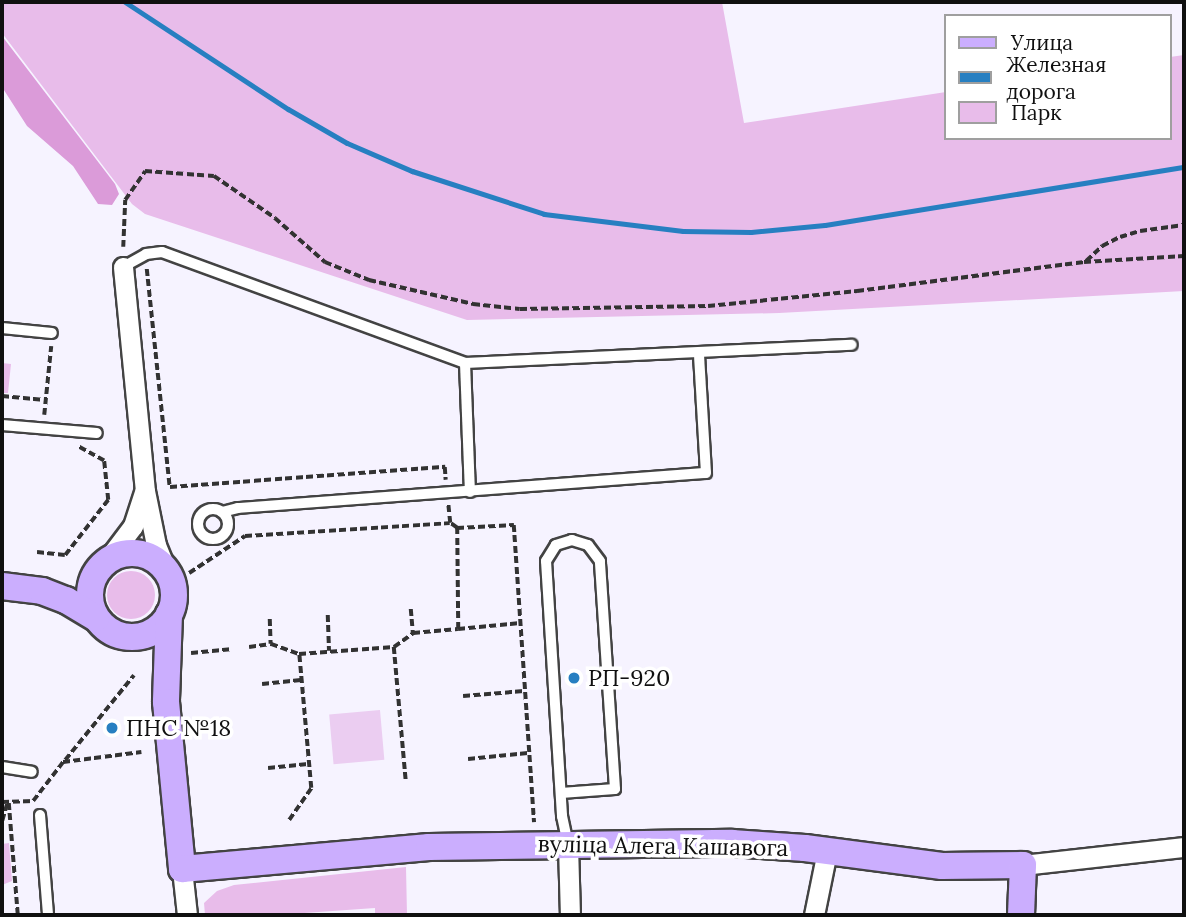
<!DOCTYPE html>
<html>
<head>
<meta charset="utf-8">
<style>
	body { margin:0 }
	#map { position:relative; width:1186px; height:917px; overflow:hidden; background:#f6f3ff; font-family:Lora,serif }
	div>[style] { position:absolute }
	.green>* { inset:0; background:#e8bcea }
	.round { border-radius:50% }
	.forest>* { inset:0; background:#db9bd9 }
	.pitch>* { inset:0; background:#ebcdf1; transform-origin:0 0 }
	.path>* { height:3.5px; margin-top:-1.75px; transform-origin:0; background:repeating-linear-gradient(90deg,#323232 0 7px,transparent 0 10.5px) }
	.roads { filter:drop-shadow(2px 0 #434343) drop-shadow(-2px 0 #434343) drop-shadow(0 2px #434343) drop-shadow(0 -2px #434343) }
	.lane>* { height:10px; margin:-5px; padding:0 5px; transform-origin:5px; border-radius:5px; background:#fff }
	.lane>.ring { margin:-5px; padding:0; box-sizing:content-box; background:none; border:10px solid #fff; border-radius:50% }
	.street>* { height:19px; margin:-9.5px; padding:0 9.5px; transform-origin:9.5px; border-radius:9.5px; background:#fff }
	.secondary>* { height:26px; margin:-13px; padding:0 13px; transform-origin:13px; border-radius:13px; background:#cbaefe }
	.secondary>.ring { margin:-13px; padding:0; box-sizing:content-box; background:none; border:26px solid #cbaefe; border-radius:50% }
	.rail>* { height:5px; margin:-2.5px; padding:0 2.5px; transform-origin:2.5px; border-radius:2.5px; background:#277fc1 }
	.dots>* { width:19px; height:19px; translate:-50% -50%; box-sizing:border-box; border:4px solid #fff; border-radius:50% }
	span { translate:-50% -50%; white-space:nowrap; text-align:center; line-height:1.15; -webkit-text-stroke:7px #fff; paint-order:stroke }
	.poi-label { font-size:23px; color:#101010 }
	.left { translate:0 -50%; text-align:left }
	.street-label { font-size:23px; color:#101010 }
	.frame { position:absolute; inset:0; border:4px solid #101010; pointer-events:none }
	.legend { position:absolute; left:944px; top:14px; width:228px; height:126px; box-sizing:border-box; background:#fff; border:2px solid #9f9f9f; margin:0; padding:9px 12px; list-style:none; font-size:21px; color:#101010 }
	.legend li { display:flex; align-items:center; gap:14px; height:35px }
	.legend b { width:35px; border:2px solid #9f9f9f }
</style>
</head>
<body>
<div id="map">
	<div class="green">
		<div style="clip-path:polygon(2px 2px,722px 2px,744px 123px,946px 92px,946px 138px,1170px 138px,1170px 57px,1184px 55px,1184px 291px,779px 313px,467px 320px,145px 214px,132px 204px,2px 33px)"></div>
		<div style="clip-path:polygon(2px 363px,11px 364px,8px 393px,2px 393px)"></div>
		<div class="round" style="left:107px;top:571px;width:48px;height:48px"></div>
		<div style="clip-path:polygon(9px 843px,12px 881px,2px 885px,2px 844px)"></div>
		<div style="clip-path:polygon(406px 867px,407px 915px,375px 915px,375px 908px,276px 915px,205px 915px,204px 903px,217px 891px,234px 885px)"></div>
	</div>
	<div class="forest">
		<div style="clip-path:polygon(2px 36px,115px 184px,119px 194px,112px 205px,98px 204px,73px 166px,27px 126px,2px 87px)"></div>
	</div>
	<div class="pitch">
		<div style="left:380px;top:710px;width:50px;height:51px;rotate:85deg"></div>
	</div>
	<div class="path">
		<div style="left:123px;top:247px;width:47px;rotate:-87.6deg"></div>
		<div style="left:125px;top:200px;width:35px;rotate:-55deg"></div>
		<div style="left:145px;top:171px;width:69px;rotate:4.1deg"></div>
		<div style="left:214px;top:176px;width:74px;rotate:34.5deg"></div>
		<div style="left:275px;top:218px;width:67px;rotate:41.3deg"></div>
		<div style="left:325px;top:262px;width:48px;rotate:22.2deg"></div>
		<div style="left:369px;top:280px;width:107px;rotate:13deg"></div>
		<div style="left:473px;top:304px;width:47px;rotate:6.1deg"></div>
		<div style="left:520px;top:309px;width:188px;rotate:-0.9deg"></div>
		<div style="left:708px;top:306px;width:150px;rotate:-5.7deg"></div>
		<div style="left:857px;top:291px;width:229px;rotate:-7.3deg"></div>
		<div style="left:1084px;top:262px;width:100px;rotate:-3.4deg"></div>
		<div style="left:1086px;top:261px;width:22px;rotate:-43deg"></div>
		<div style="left:1102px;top:246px;width:20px;rotate:-27deg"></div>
		<div style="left:1120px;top:237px;width:21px;rotate:-17deg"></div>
		<div style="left:1140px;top:231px;width:44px;rotate:-7.8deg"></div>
		<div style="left:147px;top:269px;width:219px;rotate:84deg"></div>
		<div style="left:170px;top:487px;width:276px;rotate:-4.2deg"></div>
		<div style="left:445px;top:467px;width:13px;rotate:86deg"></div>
		<div style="left:2px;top:396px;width:43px;rotate:5.3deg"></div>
		<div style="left:44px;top:415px;width:69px;rotate:-84.2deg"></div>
		<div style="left:457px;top:528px;width:57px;rotate:-3deg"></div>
		<div style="left:514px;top:525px;width:298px;rotate:86.1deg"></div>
		<div style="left:37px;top:552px;width:28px;rotate:6deg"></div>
		<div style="left:65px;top:555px;width:70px;rotate:-52deg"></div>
		<div style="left:108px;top:500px;width:39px;rotate:-96deg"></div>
		<div style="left:104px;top:461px;width:29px;rotate:-151deg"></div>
		<div style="left:189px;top:573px;width:67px;rotate:-33.5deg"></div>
		<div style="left:245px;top:536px;width:205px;rotate:-3.6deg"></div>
		<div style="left:411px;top:609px;width:24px;rotate:85deg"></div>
		<div style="left:328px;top:615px;width:36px;rotate:88deg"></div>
		<div style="left:270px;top:619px;width:25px;rotate:88deg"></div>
		<div style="left:458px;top:629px;width:62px;rotate:-5.5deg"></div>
		<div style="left:249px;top:647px;width:22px;rotate:-8deg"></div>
		<div style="left:271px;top:644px;width:30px;rotate:20deg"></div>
		<div style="left:299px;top:654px;width:95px;rotate:-4.2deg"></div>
		<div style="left:394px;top:647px;width:24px;rotate:-36deg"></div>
		<div style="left:413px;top:633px;width:45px;rotate:-5.1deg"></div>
		<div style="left:458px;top:629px;width:101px;rotate:-90.6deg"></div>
		<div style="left:457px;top:528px;width:9px;rotate:-144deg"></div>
		<div style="left:450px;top:523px;width:18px;rotate:-96deg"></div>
		<div style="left:394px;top:647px;width:135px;rotate:84.9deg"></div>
		<div style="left:191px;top:653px;width:42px;rotate:-5.4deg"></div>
		<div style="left:262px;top:684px;width:39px;rotate:-6deg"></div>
		<div style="left:463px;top:696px;width:61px;rotate:-4.7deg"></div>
		<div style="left:468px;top:759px;width:60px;rotate:-5.7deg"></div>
		<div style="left:65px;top:760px;width:109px;rotate:-50.9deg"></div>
		<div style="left:268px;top:768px;width:40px;rotate:-5.7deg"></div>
		<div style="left:33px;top:801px;width:49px;rotate:-52.4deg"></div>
		<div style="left:63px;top:762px;width:79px;rotate:-7.3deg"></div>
		<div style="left:2px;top:802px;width:32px;rotate:-2deg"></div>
		<div style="left:9px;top:803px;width:112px;rotate:85.4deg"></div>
		<div style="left:289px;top:820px;width:39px;rotate:-55deg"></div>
		<div style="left:311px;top:788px;width:135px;rotate:-95.1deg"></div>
		<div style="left:2px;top:821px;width:19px;rotate:-74deg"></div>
	</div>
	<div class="roads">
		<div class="lane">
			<div style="left:123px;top:267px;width:26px;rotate:-29deg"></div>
			<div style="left:146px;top:254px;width:16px;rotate:-7deg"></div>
			<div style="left:162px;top:252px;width:323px;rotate:20.1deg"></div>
			<div style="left:465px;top:363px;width:129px;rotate:87.8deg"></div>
			<div style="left:2px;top:328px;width:50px;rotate:5.7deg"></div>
			<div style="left:465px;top:363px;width:387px;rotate:-2.7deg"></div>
			<div style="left:2px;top:425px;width:95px;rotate:4.8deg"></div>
			<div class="ring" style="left:198px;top:509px;width:20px;height:20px"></div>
			<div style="left:222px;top:512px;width:16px;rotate:-14deg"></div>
			<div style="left:238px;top:508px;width:469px;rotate:-4.3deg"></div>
			<div style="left:706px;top:473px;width:119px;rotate:-93.4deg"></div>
			<div style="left:2px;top:767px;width:30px;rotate:9deg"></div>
			<div style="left:561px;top:793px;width:54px;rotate:-4.2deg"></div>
			<div style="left:615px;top:789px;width:228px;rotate:-93.8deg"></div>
			<div style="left:600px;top:561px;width:20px;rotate:-127deg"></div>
			<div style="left:588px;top:545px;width:17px;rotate:-163deg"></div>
			<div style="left:572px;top:540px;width:17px;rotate:163deg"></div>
			<div style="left:556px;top:545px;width:19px;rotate:122deg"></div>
			<div style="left:546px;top:561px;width:256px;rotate:86.4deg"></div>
			<div style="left:562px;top:816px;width:29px;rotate:78deg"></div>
			<div style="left:40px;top:815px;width:100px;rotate:85.4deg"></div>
		</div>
		<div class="street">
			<div style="left:123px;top:267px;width:225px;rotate:84.4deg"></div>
			<div style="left:145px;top:491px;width:55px;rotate:78.5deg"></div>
			<div style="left:156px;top:545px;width:29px;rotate:68deg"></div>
			<div style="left:108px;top:559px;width:41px;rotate:-52.9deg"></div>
			<div style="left:133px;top:526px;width:36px;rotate:-72deg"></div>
			<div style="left:568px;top:845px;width:70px;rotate:88.4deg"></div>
			<div style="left:1023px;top:865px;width:162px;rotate:-6.4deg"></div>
			<div style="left:182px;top:869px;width:46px;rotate:83.8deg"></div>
			<div style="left:814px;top:915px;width:65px;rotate:-78.5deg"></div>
		</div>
		<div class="secondary">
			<div class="ring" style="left:90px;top:553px;width:58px;height:58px"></div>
			<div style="left:2px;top:586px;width:40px;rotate:7.1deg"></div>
			<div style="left:42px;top:591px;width:26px;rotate:21deg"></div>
			<div style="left:66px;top:600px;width:35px;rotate:31deg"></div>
			<div style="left:169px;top:614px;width:88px;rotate:92deg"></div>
			<div style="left:166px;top:702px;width:168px;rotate:84.5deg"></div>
			<div style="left:182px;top:869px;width:248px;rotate:-5.1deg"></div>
			<div style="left:429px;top:847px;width:303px;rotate:-0.8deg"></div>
			<div style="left:732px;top:843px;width:73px;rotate:3.9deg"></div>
			<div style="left:805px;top:848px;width:138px;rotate:7.5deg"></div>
			<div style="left:942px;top:866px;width:81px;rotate:-0.7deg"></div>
			<div style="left:1023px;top:865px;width:50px;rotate:92.3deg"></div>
		</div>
	</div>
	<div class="rail">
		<div style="left:125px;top:2px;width:195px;rotate:33.3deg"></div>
		<div style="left:288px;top:109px;width:68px;rotate:30deg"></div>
		<div style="left:347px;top:143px;width:71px;rotate:23.3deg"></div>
		<div style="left:412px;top:171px;width:139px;rotate:18deg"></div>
		<div style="left:544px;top:214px;width:140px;rotate:7deg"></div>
		<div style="left:683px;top:231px;width:68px;rotate:0.8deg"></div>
		<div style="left:751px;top:232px;width:74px;rotate:-5.4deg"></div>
		<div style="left:825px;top:225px;width:364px;rotate:-9.2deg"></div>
	</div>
	<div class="dots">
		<div style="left:574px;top:678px;background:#277fc1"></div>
		<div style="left:112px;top:728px;background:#277fc1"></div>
	</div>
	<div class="poi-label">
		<span class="left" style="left:588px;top:678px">РП-920</span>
		<span class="left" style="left:126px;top:728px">ПНС №18</span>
	</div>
	<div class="street-label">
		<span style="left:663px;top:846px;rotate:1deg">вуліца Алега Кашавога</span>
	</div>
	<div class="frame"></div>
	<ul class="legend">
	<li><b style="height:9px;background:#cbaefe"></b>Улица</li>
	<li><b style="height:9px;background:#277fc1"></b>Железная дорога</li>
	<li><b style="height:19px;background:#e8bcea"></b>Парк</li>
	</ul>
</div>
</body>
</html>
